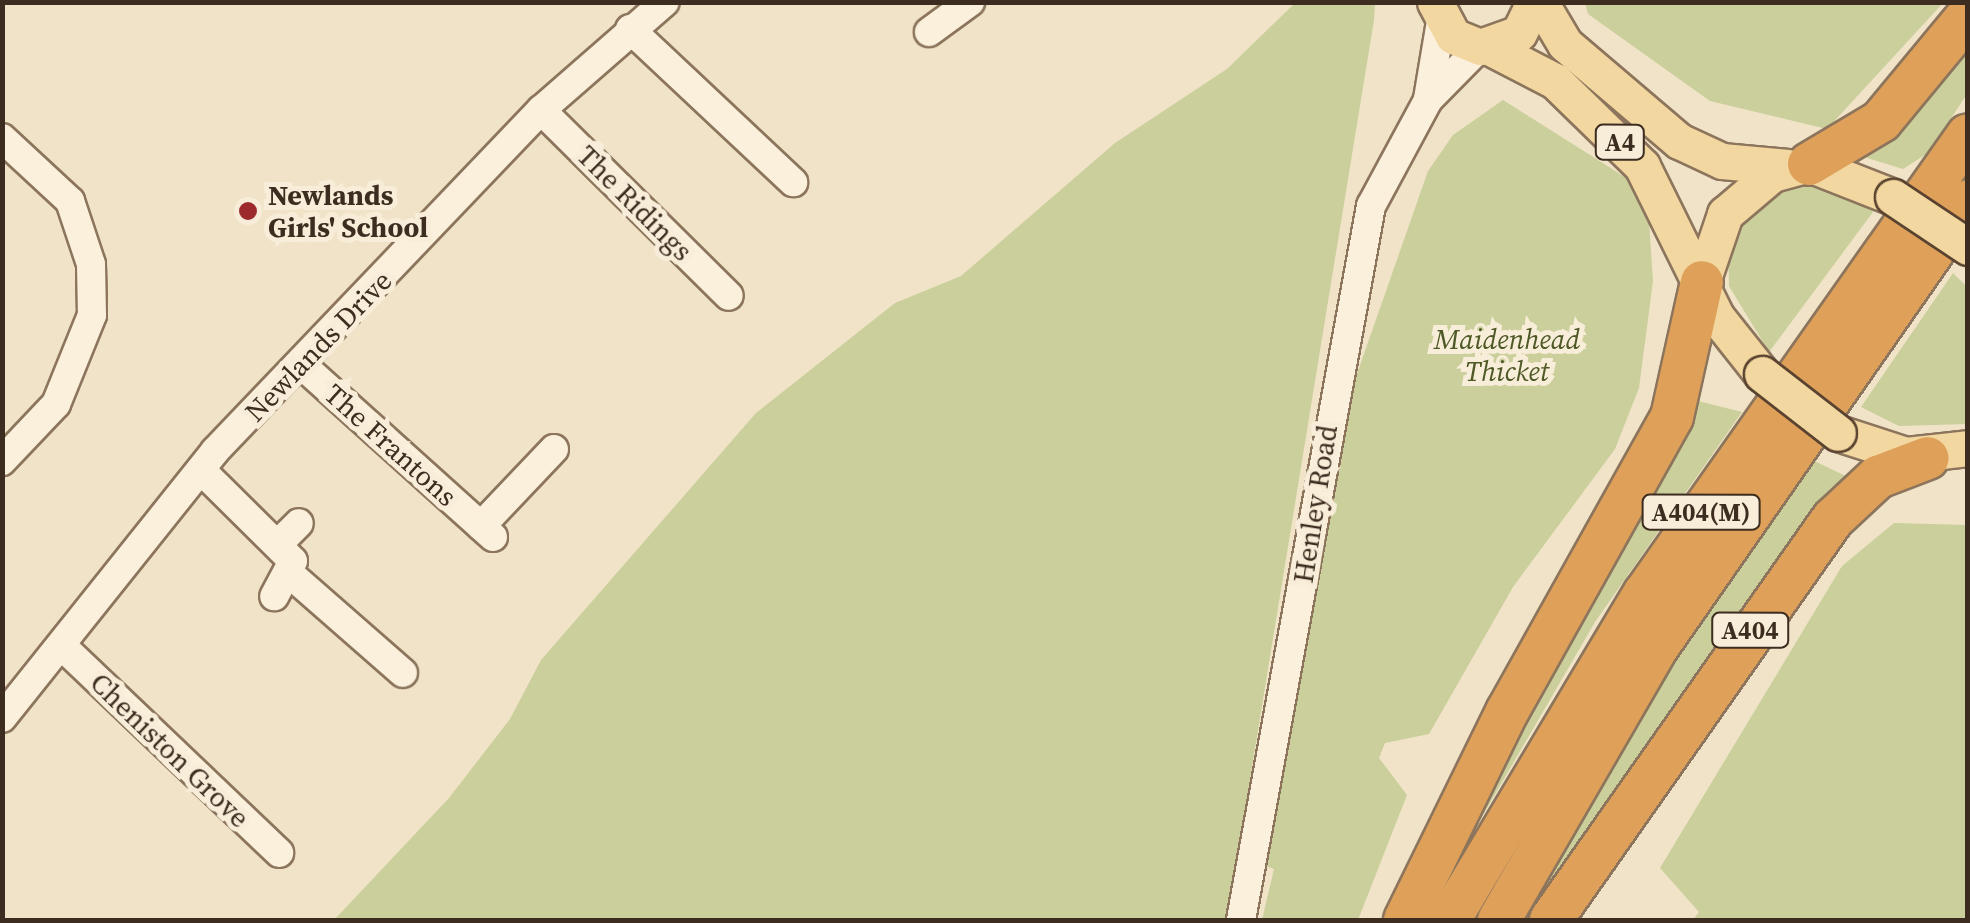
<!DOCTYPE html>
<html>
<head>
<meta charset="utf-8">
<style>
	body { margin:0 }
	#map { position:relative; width:1970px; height:923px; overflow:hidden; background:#f0e3c8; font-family:"Source Serif 4",serif }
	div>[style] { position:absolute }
	.green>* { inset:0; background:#cacf9b }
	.roads { filter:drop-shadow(2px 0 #8c755c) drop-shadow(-2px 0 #8c755c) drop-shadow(0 2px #8c755c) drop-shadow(0 -2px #8c755c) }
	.minor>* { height:28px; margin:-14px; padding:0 14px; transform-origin:14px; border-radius:14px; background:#faf0dc }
	.major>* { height:35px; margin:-17.5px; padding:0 17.5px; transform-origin:17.5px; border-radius:17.5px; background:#f2d7a0 }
	.highway>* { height:42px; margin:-21px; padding:0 21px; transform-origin:21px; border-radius:21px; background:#dfa159 }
	.bridges { filter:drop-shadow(2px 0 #5a4330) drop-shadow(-2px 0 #5a4330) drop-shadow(0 2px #5a4330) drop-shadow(0 -2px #5a4330) }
	.major-bridge>* { height:35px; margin:-17.5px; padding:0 17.5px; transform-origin:17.5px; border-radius:17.5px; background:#f2d7a0 }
	.dots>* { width:28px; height:28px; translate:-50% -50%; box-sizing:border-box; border:5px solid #f7edd8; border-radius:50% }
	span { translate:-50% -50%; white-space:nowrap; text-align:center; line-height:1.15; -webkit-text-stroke:10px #f7edd8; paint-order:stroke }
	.shield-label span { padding:2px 8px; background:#f7edd8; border:2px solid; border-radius:8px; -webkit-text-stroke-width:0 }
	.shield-label { font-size:25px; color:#3d2d20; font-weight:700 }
	.poi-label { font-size:28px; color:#3d2d20; font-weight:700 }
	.left { translate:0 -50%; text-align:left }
	.street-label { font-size:28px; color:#3d2d20 }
	.park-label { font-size:28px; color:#4e5926; font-style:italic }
	.frame { position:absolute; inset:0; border:5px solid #3d2d20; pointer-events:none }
</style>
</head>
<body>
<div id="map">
	<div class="green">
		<div style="clip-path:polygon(1295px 3px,1375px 3px,1374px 20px,1227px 920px,334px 920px,449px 798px,510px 719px,541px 660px,756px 413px,895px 303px,961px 276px,1115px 143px,1227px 69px)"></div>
		<div style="clip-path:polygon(1585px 3px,1943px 3px,1827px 129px,1710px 101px,1588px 14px)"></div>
		<div style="clip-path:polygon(1967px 40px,1967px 94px,1928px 153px,1903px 169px,1864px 157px)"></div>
		<div style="clip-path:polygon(1503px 100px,1647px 191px,1653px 281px,1639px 388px,1615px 449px,1513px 587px,1429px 734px,1385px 743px,1379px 758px,1407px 795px,1358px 920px,1262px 920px,1274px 869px,1263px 865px,1351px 391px,1428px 171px,1453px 135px)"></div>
		<div style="clip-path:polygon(1819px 184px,1858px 191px,1873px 212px,1769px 352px,1729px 286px,1728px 242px,1764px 194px)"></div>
		<div style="clip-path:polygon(1953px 273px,1967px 287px,1967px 424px,1899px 426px,1861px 407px)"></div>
		<div style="clip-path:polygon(1690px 399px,1742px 412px,1595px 622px,1432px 903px)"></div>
		<div style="clip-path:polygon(1812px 460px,1848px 477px,1537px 920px,1525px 920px,1637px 720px)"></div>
		<div style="clip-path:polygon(1894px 523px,1967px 525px,1967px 920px,1693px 920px,1699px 912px,1660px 868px,1842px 566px)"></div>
	</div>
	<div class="roads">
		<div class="minor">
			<div style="left:630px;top:29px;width:224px;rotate:43.2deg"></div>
			<div style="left:929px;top:32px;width:51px;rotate:-36.2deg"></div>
			<div style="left:1428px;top:99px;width:79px;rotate:-80.5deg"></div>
			<div style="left:541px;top:110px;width:264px;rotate:44.7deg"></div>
			<div style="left:2px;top:138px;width:93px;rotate:42.8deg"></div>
			<div style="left:70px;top:201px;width:66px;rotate:71.6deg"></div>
			<div style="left:91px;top:264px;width:51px;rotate:88.9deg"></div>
			<div style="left:92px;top:315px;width:96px;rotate:112deg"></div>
			<div style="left:56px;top:404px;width:79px;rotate:133.5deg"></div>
			<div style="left:302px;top:365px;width:257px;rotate:42deg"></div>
			<div style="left:201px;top:470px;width:129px;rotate:44.7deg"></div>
			<div style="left:293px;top:561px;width:40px;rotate:118deg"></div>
			<div style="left:481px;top:526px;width:106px;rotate:-46.5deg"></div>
			<div style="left:281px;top:541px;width:25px;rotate:-45deg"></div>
			<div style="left:290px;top:574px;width:150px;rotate:41.2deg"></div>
			<div style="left:62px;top:646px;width:300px;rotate:43.6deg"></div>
			<div style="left:2px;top:718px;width:342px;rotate:-51.4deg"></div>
			<div style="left:215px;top:451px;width:472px;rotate:-46.3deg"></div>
			<div style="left:541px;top:110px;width:164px;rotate:-41.1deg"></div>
			<div style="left:1241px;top:920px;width:726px;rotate:-79.68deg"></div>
			<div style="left:1371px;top:206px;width:120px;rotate:-61.7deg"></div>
			<div style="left:1428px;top:100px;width:74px;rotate:-45.5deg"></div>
		</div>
		<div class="major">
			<div style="left:1435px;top:2px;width:38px;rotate:62deg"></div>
			<div style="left:1453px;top:36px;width:29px;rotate:22deg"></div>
			<div style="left:1480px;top:47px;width:41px;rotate:-19.7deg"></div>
			<div style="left:1519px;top:33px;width:34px;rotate:-64deg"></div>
			<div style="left:1540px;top:2px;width:49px;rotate:59.2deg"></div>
			<div style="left:1565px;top:44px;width:150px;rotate:40.4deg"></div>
			<div style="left:1679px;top:141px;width:47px;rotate:24.9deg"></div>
			<div style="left:1722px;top:161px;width:66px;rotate:5.2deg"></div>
			<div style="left:1489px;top:47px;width:74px;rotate:27.3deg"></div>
			<div style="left:1555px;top:81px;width:122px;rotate:44.3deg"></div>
			<div style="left:1642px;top:166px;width:167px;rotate:63.7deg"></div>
			<div style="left:1716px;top:316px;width:74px;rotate:51.6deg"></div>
			<div style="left:1702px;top:282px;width:72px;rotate:-71.3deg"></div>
			<div style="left:1725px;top:214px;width:62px;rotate:-40.4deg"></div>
			<div style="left:1772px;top:174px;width:38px;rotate:-15deg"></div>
			<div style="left:1809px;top:164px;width:90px;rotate:21.4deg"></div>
			<div style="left:1838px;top:433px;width:71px;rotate:17.9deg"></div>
			<div style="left:1906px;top:455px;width:62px;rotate:-6.4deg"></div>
		</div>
		<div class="highway">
			<div style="left:1809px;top:164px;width:84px;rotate:-30.8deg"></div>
			<div style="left:1881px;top:121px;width:136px;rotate:-50.4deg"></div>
			<div style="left:1405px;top:920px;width:232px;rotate:-63.9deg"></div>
			<div style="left:1507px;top:712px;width:338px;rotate:-60.8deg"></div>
			<div style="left:1672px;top:417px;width:138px;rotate:-77.5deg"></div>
			<div style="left:1449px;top:920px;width:381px;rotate:-59.1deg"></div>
			<div style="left:1645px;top:593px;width:560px;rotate:-54.81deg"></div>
			<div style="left:1499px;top:920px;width:317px;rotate:-59.9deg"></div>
			<div style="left:1658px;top:646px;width:542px;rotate:-55.14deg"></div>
			<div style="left:1551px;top:920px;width:490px;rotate:-54.9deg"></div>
			<div style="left:1833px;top:519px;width:62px;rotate:-43deg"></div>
			<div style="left:1878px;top:477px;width:53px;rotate:-20.8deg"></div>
		</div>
	</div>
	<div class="bridges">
		<div class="major-bridge">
			<div style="left:1893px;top:197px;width:90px;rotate:33.7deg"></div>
			<div style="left:1762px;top:374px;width:96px;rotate:37.8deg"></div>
		</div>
	</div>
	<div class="dots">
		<div style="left:248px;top:211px;background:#9d2b2e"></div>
	</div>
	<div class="shield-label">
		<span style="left:1620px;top:142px">A4</span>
		<span style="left:1701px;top:512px">A404(M)</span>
		<span style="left:1750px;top:630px">A404</span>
	</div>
	<div class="poi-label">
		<span class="left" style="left:268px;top:211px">Newlands<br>Girls' School</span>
	</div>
	<div class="street-label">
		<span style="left:635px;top:203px;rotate:45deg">The Ridings</span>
		<span style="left:318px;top:346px;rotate:-46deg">Newlands Drive</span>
		<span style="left:391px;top:445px;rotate:42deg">The Frantons</span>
		<span style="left:1315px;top:504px;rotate:-81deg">Henley Road</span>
		<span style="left:170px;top:750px;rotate:44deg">Cheniston Grove</span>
	</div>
	<div class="park-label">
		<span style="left:1507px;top:355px">Maidenhead<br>Thicket</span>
	</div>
	<div class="frame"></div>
</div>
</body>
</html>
